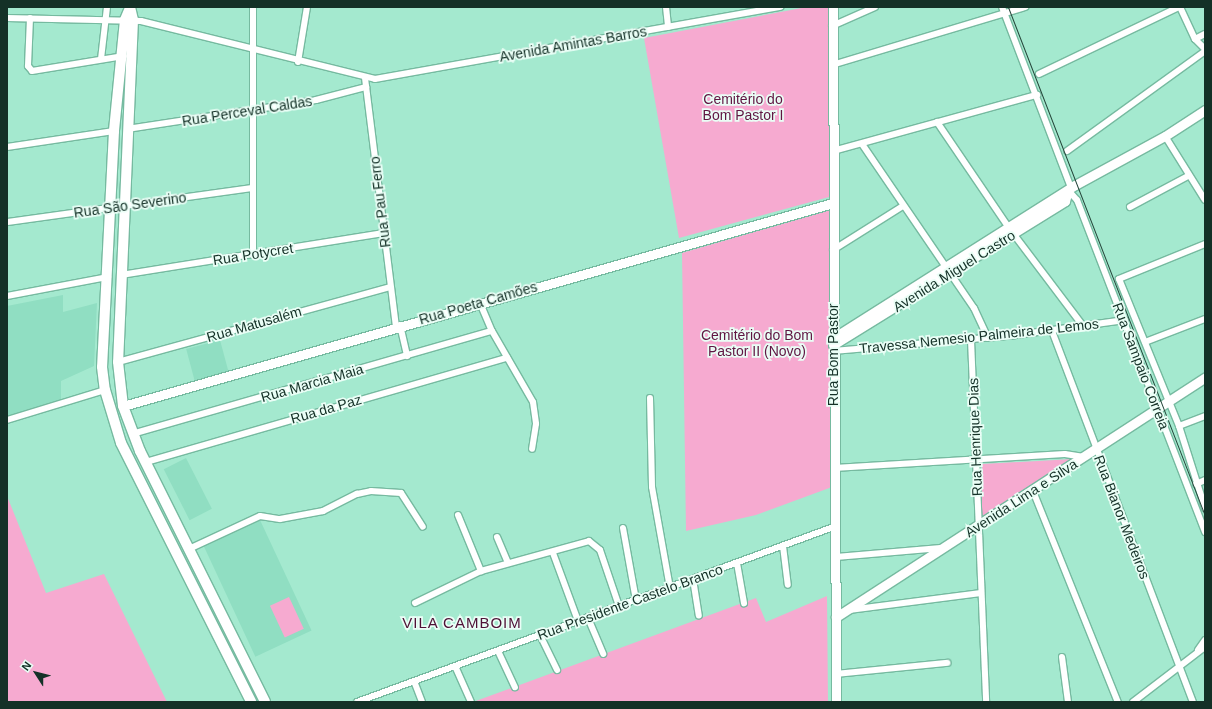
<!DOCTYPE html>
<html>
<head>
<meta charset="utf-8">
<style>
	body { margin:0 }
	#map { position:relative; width:1212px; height:709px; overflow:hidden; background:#a4e9cf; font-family:Helvetica,sans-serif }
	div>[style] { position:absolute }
	.built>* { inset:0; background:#90dec2; transform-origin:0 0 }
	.green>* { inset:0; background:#f6aad0; transform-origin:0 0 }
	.roads { filter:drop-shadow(1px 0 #76baa0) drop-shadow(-1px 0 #76baa0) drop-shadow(0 1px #76baa0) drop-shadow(0 -1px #76baa0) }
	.street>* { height:6px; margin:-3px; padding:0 3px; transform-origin:3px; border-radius:3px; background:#fff }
	.secondary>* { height:9px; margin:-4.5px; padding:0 4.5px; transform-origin:4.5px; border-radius:4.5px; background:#fff }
	.primary>* { height:10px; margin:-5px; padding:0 5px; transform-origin:5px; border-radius:5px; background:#fff }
	.tram>* { height:1px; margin:-0.5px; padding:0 0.5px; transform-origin:0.5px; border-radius:0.5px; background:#25463b }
	span { translate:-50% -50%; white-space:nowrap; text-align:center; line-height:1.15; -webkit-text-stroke:3.5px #eafef6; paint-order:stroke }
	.street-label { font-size:14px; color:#143127 }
	.park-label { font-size:14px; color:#601542 }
	.neighbourhood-label { font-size:15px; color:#4f1136; letter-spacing:1px }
	.frame { position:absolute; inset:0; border:8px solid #143127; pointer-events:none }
	.north { position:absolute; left:16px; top:653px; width:40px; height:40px; -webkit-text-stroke:3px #eafef6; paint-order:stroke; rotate:306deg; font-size:11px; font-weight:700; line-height:16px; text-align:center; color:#143127 }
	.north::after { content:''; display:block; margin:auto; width:14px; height:18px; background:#143127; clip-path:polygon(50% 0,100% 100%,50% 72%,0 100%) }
</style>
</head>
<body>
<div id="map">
	<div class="built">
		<div style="clip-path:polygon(63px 295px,63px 312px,97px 303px,94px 366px,61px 381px,61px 401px,7px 416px,7px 306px)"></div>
		<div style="left:220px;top:340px;width:34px;height:35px;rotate:75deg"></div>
		<div style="left:186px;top:458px;width:57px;height:25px;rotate:63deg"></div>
		<div style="left:260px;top:520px;width:122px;height:62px;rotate:65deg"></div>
	</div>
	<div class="green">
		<div style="clip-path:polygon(807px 7px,830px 7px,829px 197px,679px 238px,644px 38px)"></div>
		<div style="clip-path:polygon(831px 210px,832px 487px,756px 515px,686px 531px,682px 253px)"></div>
		<div style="clip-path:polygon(1073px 459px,981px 519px,982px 464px)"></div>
		<div style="clip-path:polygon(7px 496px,46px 593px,104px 574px,167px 702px,7px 702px)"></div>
		<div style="clip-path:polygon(827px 596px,828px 702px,473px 702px,756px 598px,766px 622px)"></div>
		<div style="left:289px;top:597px;width:35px;height:21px;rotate:65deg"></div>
	</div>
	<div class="roads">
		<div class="street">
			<div style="left:253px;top:7px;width:248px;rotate:90deg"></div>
			<div style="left:666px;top:7px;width:20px;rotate:84deg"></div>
			<div style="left:1002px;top:7px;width:194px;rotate:69.1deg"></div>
			<div style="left:1180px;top:7px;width:35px;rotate:65deg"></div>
			<div style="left:1195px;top:39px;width:14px;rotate:45deg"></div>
			<div style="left:7px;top:18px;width:134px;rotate:1.3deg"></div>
			<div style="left:141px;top:21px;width:241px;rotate:13.9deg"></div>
			<div style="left:375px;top:79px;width:412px;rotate:-10.1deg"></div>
			<div style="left:30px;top:18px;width:48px;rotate:92.4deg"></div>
			<div style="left:28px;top:66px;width:6px;rotate:51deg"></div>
			<div style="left:32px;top:71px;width:93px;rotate:-9.3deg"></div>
			<div style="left:832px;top:26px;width:47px;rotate:-23.8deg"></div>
			<div style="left:1195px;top:39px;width:11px;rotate:-27deg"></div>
			<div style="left:101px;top:59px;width:52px;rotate:-83.4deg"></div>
			<div style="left:298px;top:62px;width:56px;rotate:-80.7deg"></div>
			<div style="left:832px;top:65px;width:202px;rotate:-16.7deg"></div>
			<div style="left:1039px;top:74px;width:155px;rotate:-25.6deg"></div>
			<div style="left:365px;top:78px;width:250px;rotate:82.9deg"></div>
			<div style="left:937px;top:122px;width:128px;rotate:55.8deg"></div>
			<div style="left:1009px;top:228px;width:123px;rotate:52.9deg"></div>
			<div style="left:127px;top:129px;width:191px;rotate:-8.7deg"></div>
			<div style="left:316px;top:100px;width:52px;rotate:-14.6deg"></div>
			<div style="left:1165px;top:136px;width:75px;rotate:58deg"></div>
			<div style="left:862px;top:144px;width:199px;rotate:55.7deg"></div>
			<div style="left:974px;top:308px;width:33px;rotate:65deg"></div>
			<div style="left:7px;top:147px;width:108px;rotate:-8.5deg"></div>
			<div style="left:833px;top:151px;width:212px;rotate:-15.4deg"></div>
			<div style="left:1067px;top:151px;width:170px;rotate:-35.9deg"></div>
			<div style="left:1068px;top:190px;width:13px;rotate:48deg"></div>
			<div style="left:1077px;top:200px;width:356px;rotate:68.9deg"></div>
			<div style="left:1130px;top:207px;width:66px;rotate:-28.1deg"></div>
			<div style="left:7px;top:222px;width:248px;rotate:-7.9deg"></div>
			<div style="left:1205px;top:244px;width:93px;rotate:157.9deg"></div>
			<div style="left:1119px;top:279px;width:159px;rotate:67.8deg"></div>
			<div style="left:1179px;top:426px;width:86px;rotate:72.4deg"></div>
			<div style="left:833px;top:250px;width:83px;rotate:-32.2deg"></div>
			<div style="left:121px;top:275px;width:266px;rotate:-9.1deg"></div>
			<div style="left:7px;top:296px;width:103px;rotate:-10.7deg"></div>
			<div style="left:480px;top:303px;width:30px;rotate:67deg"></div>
			<div style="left:492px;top:331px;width:82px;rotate:60deg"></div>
			<div style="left:533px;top:402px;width:22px;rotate:82deg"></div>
			<div style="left:536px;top:424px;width:25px;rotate:99deg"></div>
			<div style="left:400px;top:325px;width:32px;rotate:77deg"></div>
			<div style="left:1052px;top:331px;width:397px;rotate:69.2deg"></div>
			<div style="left:971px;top:340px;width:362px;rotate:87.6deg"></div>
			<div style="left:1145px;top:342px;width:64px;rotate:-21deg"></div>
			<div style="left:833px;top:351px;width:177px;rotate:-4.9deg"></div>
			<div style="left:1009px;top:336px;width:117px;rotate:-7.9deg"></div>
			<div style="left:118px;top:362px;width:282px;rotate:-15.4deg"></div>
			<div style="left:650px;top:398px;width:89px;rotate:88.7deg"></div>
			<div style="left:652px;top:487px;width:103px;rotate:79.9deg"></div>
			<div style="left:7px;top:420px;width:102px;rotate:-17deg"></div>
			<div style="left:1179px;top:426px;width:28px;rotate:-21deg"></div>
			<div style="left:132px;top:434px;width:374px;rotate:-16deg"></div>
			<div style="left:146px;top:462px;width:376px;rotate:-16.1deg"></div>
			<div style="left:834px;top:468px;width:231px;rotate:-3.5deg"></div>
			<div style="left:1065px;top:454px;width:19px;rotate:9deg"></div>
			<div style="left:1196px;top:484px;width:10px;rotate:-24deg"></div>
			<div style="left:1033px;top:491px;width:227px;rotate:68.1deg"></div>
			<div style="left:458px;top:515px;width:61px;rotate:67.7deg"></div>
			<div style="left:623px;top:528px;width:73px;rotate:79.8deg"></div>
			<div style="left:497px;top:537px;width:28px;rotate:67deg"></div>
			<div style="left:783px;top:546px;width:39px;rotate:83deg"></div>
			<div style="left:191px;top:548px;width:76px;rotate:-24.9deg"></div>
			<div style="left:260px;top:516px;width:20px;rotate:9deg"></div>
			<div style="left:280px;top:519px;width:44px;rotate:-10.5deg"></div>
			<div style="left:323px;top:511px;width:38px;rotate:-27deg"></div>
			<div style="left:357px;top:494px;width:14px;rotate:-12deg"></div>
			<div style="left:371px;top:491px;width:30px;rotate:4deg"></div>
			<div style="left:401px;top:493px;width:40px;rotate:57.1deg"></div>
			<div style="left:553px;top:553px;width:72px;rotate:69.8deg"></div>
			<div style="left:836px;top:557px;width:105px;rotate:-4.9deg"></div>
			<div style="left:737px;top:563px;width:41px;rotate:80.1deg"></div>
			<div style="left:693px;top:579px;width:37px;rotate:81deg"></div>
			<div style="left:415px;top:603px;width:73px;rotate:-25.9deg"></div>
			<div style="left:481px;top:571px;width:112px;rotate:-15.5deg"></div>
			<div style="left:589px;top:541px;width:14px;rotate:39deg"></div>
			<div style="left:600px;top:550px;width:59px;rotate:71.3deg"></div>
			<div style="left:849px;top:610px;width:133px;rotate:-7.3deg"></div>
			<div style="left:588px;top:618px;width:39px;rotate:67deg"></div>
			<div style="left:540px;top:635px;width:39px;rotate:64deg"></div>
			<div style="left:1198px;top:650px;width:12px;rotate:-55deg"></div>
			<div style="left:498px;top:651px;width:40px;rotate:65deg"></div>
			<div style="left:1062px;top:657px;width:45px;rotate:82.4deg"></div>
			<div style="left:455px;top:666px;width:39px;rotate:66deg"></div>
			<div style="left:836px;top:674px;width:112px;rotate:-5.7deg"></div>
			<div style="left:414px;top:681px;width:22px;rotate:69deg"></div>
			<div style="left:357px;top:702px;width:510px;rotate:-20.17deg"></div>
			<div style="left:1133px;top:702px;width:91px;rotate:-37.4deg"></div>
		</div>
		<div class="secondary">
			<div style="left:833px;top:7px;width:695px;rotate:89.75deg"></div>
			<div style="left:833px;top:338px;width:286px;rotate:-32.3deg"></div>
			<div style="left:1075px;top:185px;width:102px;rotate:-28.6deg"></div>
			<div style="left:1165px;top:136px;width:48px;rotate:-33deg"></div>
			<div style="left:833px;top:345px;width:273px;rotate:-31.8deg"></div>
			<div style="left:1065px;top:201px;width:11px;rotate:-75deg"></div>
			<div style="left:123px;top:406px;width:738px;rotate:-15.96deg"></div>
			<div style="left:836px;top:617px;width:440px;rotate:-33deg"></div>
		</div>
		<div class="primary">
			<div style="left:130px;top:7px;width:13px;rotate:77deg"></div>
			<div style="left:133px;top:20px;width:342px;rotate:92.5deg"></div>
			<div style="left:118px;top:362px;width:44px;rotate:83.5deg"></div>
			<div style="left:123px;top:406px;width:48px;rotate:69.3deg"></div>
			<div style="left:140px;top:451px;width:280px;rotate:63.5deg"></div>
			<div style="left:130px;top:8px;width:13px;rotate:113deg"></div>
			<div style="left:125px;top:20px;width:112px;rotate:95.7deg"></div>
			<div style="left:114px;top:131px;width:236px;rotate:92.9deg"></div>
			<div style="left:102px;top:367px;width:23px;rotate:83deg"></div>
			<div style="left:105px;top:390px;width:55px;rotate:73.2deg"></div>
			<div style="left:121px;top:443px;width:290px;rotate:63.3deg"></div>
		</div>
	</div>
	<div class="tram">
		<div style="left:1008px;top:7px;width:546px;rotate:68.84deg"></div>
	</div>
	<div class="street-label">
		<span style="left:573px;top:44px;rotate:-10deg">Avenida Amintas Barros</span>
		<span style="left:247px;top:111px;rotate:-9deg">Rua Perceval Caldas</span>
		<span style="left:380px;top:202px;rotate:-97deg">Rua Pau Ferro</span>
		<span style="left:130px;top:205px;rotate:-8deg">Rua São Severino</span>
		<span style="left:253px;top:254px;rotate:-9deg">Rua Potycret</span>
		<span style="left:954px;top:271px;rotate:-32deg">Avenida Miguel Castro</span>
		<span style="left:478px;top:303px;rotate:-16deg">Rua Poeta Camões</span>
		<span style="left:254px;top:324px;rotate:-16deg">Rua Matusalém</span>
		<span style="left:979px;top:336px;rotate:-6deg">Travessa Nemesio Palmeira de Lemos</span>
		<span style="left:833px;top:355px;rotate:-90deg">Rua Bom Pastor</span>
		<span style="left:1141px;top:366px;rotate:69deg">Rua Sampaio Correia</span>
		<span style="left:312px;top:383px;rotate:-16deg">Rua Marcia Maia</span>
		<span style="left:326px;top:409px;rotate:-16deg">Rua da Paz</span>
		<span style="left:975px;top:437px;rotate:-92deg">Rua Henrique Dias</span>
		<span style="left:1021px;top:498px;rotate:-33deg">Avenida Lima e Silva</span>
		<span style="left:1122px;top:517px;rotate:69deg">Rua Bianor Medeiros</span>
		<span style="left:630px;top:602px;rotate:-20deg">Rua Presidente Castelo Branco</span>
	</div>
	<div class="park-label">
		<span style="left:743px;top:107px">Cemitério do<br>Bom Pastor I</span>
		<span style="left:757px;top:343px">Cemitério do Bom<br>Pastor II (Novo)</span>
	</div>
	<div class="neighbourhood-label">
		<span style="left:462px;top:623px">VILA CAMBOIM</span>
	</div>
	<div class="frame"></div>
	<div class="north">N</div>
</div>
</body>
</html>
